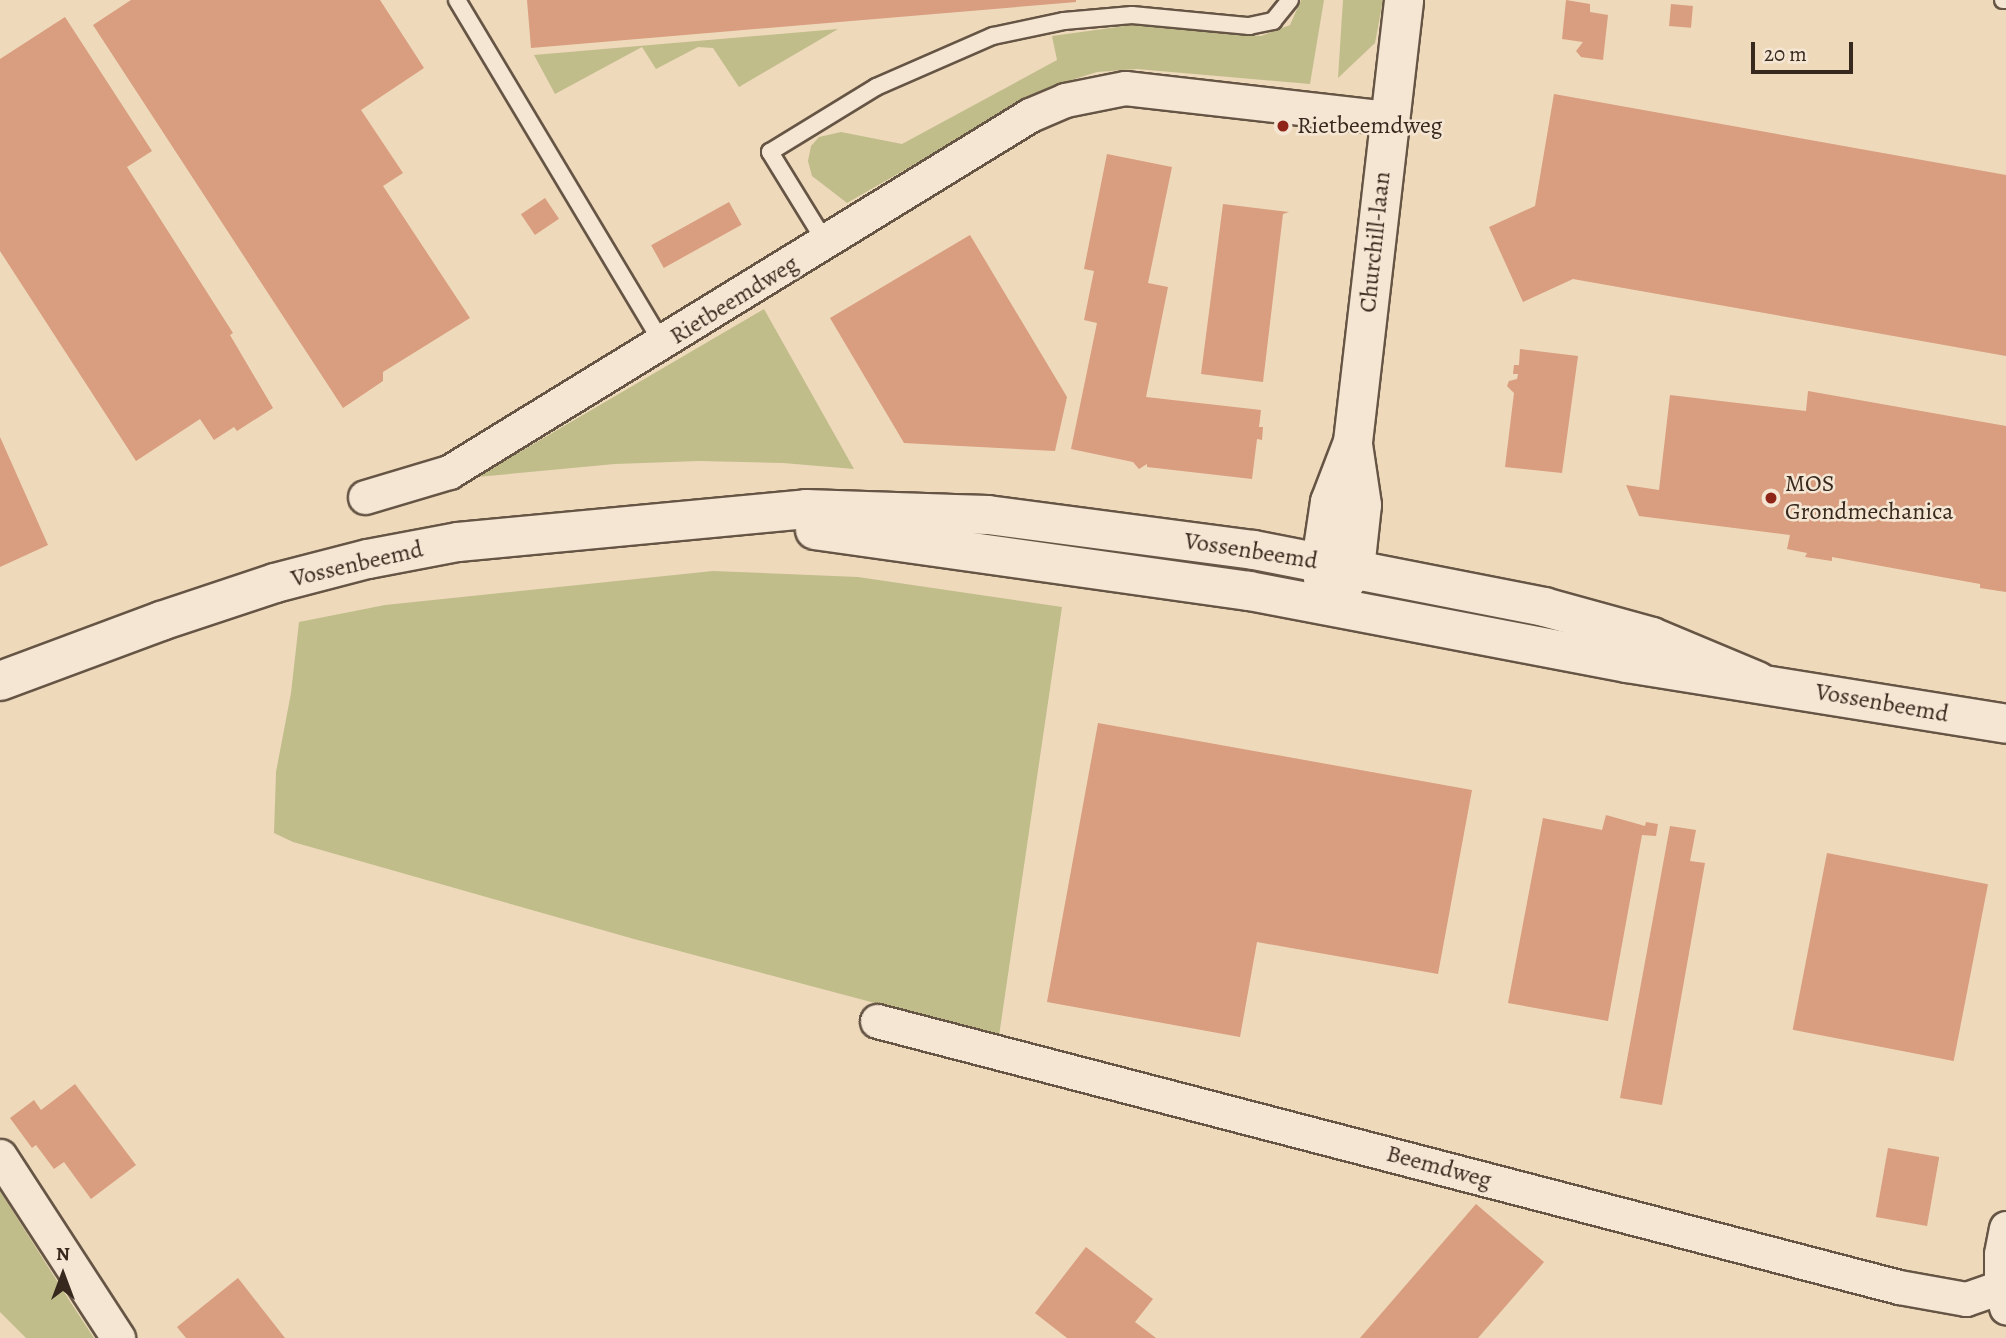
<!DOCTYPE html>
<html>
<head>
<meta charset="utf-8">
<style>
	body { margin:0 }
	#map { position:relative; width:2006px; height:1338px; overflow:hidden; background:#eed9bb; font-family:Alegreya,serif }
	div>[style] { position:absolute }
	.green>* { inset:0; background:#c0bd8b }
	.building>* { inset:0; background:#d99d7f; transform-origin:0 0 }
	.roads { filter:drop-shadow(2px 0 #665545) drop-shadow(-2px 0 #665545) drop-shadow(0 2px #665545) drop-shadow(0 -2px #665545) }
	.service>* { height:16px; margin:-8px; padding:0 8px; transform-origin:8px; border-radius:8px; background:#f4e6d3 }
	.minor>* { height:33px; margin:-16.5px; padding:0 16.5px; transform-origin:16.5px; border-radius:16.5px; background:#f4e6d3 }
	.tertiary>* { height:38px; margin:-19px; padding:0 19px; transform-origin:19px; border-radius:19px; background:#f4e6d3 }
	.secondary>* { height:38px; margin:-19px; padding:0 19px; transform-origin:19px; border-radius:19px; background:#f4e6d3 }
	.dots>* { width:19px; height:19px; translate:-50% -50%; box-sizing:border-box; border:4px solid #f4e6d3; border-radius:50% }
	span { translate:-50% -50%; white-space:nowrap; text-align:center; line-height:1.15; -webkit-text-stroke:5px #f4e6d3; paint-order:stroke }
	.poi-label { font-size:24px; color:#38291e }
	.left { translate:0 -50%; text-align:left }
	.street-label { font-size:24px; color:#38291e }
	.north { position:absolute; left:28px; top:1240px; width:70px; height:70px; -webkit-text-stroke:5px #f4e6d3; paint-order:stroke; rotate:0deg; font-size:19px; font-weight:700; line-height:28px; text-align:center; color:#38291e }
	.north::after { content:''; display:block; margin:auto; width:24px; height:32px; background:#38291e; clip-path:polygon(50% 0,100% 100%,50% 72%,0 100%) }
	.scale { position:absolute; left:1751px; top:42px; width:102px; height:32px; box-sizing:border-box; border:4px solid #38291e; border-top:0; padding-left:9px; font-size:21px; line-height:24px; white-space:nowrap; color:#38291e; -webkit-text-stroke:5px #f4e6d3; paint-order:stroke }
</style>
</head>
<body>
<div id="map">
	<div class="green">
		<div style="clip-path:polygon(1301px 0,1324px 0,1310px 84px,1137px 69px,1097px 72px,1049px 87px,847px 203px,812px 176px,808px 161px,811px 146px,819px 137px,841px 132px,902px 144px,1057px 60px,1052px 36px,1132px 25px,1261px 36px,1290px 25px)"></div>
		<div style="clip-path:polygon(1343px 0,1383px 0,1375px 43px,1338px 78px)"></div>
		<div style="clip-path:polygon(838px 29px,739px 87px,713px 48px,698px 47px,656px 69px,642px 47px,555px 94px,534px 55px)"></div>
		<div style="clip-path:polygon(764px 309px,854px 469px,783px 463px,699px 461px,615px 464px,477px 477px)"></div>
		<div style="clip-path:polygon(713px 571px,858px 577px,1062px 607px,999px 1036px,634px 939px,293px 842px,274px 833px,276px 772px,291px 693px,299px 622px,385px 605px)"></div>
		<div style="clip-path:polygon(0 1191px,71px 1303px,94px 1338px,26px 1338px,0 1312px)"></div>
	</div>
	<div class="building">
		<div style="clip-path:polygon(131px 0,380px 0,424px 68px,361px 110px,403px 173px,383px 186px,470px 318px,383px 372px,383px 381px,343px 408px,93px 25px)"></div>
		<div style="clip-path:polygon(527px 0,1076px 0,1076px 2px,531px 48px)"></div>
		<div style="clip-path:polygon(1566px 0,1590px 4px,1590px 12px,1608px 15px,1603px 60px,1581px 57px,1576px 51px,1583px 42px,1562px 39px)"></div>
		<div style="left:1671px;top:4px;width:22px;height:22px;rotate:5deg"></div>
		<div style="clip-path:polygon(65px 17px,152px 151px,127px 167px,233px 333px,230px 335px,273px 408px,237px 431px,234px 427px,214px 440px,200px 419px,136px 461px,0 251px,0 59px)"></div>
		<div style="clip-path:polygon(1554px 94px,2006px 175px,2006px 356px,1573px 279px,1523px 302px,1489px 227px,1535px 206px)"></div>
		<div style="clip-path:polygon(1107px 154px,1172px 167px,1148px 283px,1168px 287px,1146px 397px,1261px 410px,1259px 427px,1263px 427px,1262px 440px,1257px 439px,1252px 479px,1147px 467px,1147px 464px,1139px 469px,1133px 462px,1071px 449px,1097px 323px,1084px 320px,1094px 271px,1084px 269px)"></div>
		<div style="left:545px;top:198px;width:25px;height:29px;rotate:56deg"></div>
		<div style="left:729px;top:202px;width:26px;height:89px;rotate:61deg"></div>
		<div style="clip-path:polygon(1223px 204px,1289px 212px,1283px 214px,1263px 382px,1201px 374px)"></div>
		<div style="clip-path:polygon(970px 235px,1067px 397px,1055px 451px,904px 443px,830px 318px)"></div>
		<div style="clip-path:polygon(1520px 349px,1578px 356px,1562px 473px,1505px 467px,1514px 393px,1507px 386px,1509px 381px,1517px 379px,1518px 374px,1513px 374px,1514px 365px,1519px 365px)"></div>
		<div style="clip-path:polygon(1808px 391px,2006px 426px,2006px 592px,1980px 588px,1980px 584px,1832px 557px,1832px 561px,1805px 557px,1807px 553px,1787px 549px,1790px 535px,1639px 516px,1626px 485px,1659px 490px,1670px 395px,1806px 411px)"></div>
		<div style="clip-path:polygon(0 437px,48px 545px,0 567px)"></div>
		<div style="clip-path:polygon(1098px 723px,1472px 790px,1438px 974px,1257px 942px,1240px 1037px,1047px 1002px)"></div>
		<div style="clip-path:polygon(1606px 815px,1645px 826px,1646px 822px,1658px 824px,1656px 836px,1642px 835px,1608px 1021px,1508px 1003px,1543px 818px,1602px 830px)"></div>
		<div style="clip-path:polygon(1670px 826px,1696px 830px,1690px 861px,1705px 863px,1662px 1105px,1620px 1098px)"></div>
		<div style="left:1827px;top:853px;width:164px;height:180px;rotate:11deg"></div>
		<div style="clip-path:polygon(75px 1084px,136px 1165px,91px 1199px,64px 1162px,54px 1169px,36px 1145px,32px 1148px,10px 1118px,34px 1100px,41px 1110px)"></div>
		<div style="left:1888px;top:1148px;width:52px;height:70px;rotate:10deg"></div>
		<div style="clip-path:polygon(1476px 1204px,1544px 1262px,1478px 1338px,1360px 1338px)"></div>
		<div style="clip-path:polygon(1086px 1247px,1153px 1299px,1135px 1322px,1156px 1338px,1067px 1338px,1035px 1313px)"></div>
		<div style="clip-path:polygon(238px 1278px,285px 1338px,186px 1338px,177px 1327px)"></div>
	</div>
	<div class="roads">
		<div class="service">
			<div style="left:457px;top:0;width:400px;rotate:59.1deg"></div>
			<div style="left:2003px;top:0;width:3px"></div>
			<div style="left:826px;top:243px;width:107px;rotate:-121.6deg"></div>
			<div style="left:770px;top:152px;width:124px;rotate:-31.5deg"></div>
			<div style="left:876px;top:87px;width:128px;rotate:-23.6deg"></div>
			<div style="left:993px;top:36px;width:73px;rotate:-11.9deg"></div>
			<div style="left:1064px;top:21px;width:68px;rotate:-5deg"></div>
			<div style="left:1132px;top:15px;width:118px;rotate:5.4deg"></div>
			<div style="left:1249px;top:26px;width:25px;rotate:-12deg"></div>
			<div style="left:1273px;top:21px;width:27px;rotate:-51deg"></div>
		</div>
		<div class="minor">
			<div style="left:365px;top:497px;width:88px;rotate:-16.6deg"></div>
			<div style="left:449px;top:472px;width:682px;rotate:-31.57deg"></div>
			<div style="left:1030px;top:115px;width:38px;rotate:-23deg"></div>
			<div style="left:1065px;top:100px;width:61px;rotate:-11.3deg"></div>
			<div style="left:1125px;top:88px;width:266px;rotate:6.5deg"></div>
			<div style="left:877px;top:1021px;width:1056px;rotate:14.59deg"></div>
			<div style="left:1899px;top:1287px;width:68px;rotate:10.2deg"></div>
			<div style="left:1966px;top:1299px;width:37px;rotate:-19deg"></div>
			<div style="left:0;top:1156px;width:217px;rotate:57deg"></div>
			<div style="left:2006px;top:1228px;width:26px;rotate:101deg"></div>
			<div style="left:2001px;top:1254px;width:33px;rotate:90deg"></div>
			<div style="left:2001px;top:1287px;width:21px;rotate:76deg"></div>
		</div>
		<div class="tertiary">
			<div style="left:1325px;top:595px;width:33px;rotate:-97deg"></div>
			<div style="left:1321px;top:562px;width:61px;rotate:-81.5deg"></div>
			<div style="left:1330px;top:502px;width:64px;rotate:-69deg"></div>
			<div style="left:1353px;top:442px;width:445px;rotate:-83.4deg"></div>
			<div style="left:1334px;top:597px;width:35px;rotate:-53deg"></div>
			<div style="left:1355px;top:569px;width:64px;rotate:-83.8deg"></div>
			<div style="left:1362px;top:505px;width:61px;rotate:-98.5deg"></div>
		</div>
		<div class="secondary">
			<div style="left:815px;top:530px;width:438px;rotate:8deg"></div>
			<div style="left:1249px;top:591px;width:385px;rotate:10.8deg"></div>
			<div style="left:1627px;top:663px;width:384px;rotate:9.1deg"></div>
			<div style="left:0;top:681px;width:172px;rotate:-20.4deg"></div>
			<div style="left:161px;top:621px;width:120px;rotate:-18.4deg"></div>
			<div style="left:275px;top:583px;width:96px;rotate:-14.5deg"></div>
			<div style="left:368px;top:559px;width:92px;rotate:-10.7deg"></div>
			<div style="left:458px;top:542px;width:350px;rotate:-5.4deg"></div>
			<div style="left:806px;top:509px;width:182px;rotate:1.9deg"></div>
			<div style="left:988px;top:515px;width:268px;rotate:7.5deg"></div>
			<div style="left:1254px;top:550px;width:296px;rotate:11.1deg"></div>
			<div style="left:1544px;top:607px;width:112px;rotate:15.5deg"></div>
			<div style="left:1652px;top:637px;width:114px;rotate:22.7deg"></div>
		</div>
	</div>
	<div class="dots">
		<div style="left:1283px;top:126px;background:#8f2418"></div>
		<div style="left:1771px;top:498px;background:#8f2418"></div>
	</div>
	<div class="poi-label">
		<span class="left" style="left:1297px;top:126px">Rietbeemdweg</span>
		<span class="left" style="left:1785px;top:498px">MOS<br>Grondmechanica</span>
	</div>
	<div class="street-label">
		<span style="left:1375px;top:242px;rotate:-84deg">Churchill-laan</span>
		<span style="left:734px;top:300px;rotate:-32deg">Rietbeemdweg</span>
		<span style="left:1251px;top:551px;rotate:9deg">Vossenbeemd</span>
		<span style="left:357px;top:564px;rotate:-13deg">Vossenbeemd</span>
		<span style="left:1882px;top:703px;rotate:10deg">Vossenbeemd</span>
		<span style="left:1439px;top:1167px;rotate:15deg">Beemdweg</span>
	</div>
	<div class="north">N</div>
	<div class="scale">20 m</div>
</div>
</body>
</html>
